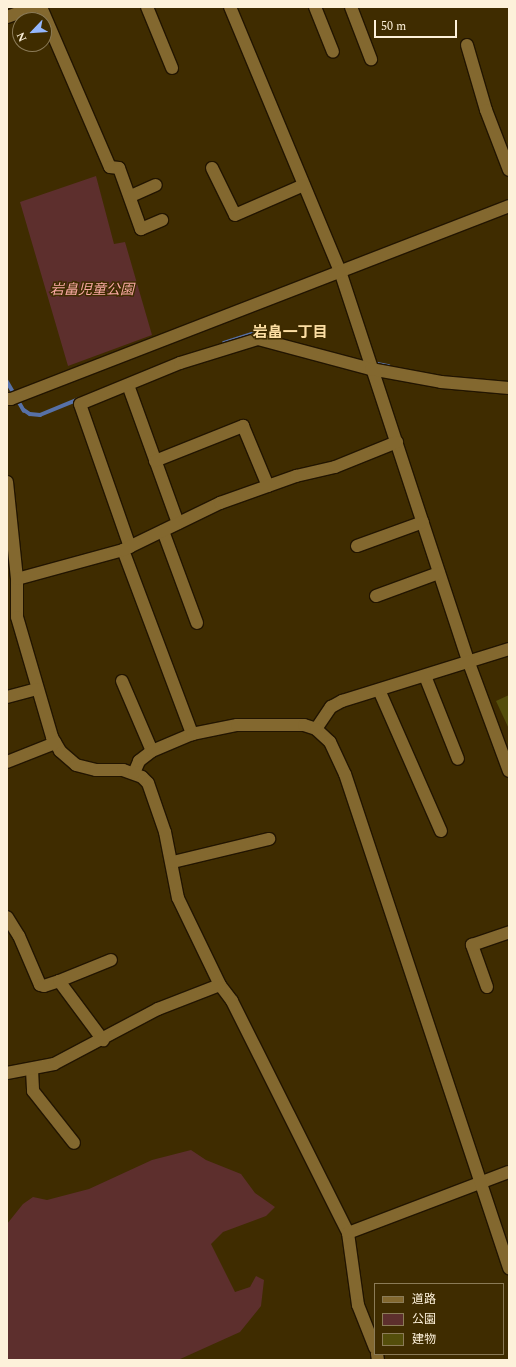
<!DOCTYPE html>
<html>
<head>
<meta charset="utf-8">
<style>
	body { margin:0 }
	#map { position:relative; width:516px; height:1367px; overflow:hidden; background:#3f2c00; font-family:Spectral,"Noto Sans JP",serif }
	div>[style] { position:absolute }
	.green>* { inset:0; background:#5d2f2d }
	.stream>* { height:3.5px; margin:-1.75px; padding:0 1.75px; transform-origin:1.75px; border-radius:1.75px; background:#5771a7 }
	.building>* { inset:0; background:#544e0b }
	.roads { filter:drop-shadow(1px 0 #221500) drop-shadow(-1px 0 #221500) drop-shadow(0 1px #221500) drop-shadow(0 -1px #221500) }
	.minor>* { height:12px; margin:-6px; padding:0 6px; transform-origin:6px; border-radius:6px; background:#83682f }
	.tertiary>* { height:12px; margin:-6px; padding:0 6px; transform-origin:6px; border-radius:6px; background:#83682f }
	span { translate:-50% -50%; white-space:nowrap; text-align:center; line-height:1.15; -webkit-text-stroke:3px #3f2c00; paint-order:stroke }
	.park-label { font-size:14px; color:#f9a9a3; font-style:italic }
	.neighbourhood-label { font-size:15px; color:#fcdea3; font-weight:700 }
	.frame { position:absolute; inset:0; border:8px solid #fdf1da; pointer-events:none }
	.legend { position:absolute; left:374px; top:1283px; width:130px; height:72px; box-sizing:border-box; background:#3f2c00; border:1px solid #8b7b57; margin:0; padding:5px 7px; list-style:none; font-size:12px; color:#fdf1da }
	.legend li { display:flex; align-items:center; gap:8px; height:20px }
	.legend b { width:20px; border:1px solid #8b7b57 }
	.north { position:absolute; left:12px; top:12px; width:40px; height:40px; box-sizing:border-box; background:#3f2c00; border:1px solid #8b7b57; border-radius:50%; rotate:245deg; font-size:11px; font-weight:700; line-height:16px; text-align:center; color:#fdf1da }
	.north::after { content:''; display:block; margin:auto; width:14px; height:18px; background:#94b7fd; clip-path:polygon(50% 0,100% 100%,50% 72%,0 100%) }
	.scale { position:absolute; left:374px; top:20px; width:83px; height:18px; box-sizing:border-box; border:2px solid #fdf1da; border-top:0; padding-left:5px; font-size:12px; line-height:14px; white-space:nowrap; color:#fdf1da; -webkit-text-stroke:3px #3f2c00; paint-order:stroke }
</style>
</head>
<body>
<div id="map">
	<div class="green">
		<div style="clip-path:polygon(96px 176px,114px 244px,125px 242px,152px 335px,68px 366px,20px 202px)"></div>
		<div style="clip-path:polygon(191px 1150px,206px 1160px,241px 1174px,255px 1193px,275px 1207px,266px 1216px,223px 1232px,211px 1244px,235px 1292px,250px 1287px,256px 1276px,264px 1280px,261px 1306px,240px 1332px,178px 1360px,7px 1360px,7px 1224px,23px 1204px,33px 1197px,47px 1200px,89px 1189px,152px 1160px)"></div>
	</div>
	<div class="stream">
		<div style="left:224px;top:343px;width:33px;rotate:-18deg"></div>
		<div style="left:255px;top:333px;width:5px;rotate:22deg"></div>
		<div style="left:373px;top:363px;width:16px;rotate:11deg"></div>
		<div style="left:7px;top:381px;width:34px;rotate:60deg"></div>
		<div style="left:24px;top:410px;width:7px;rotate:34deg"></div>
		<div style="left:30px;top:414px;width:10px;rotate:6deg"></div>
		<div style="left:40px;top:415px;width:42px;rotate:-22.3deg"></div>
	</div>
	<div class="building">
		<div style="clip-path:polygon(509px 695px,509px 729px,496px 701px)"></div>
	</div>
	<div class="roads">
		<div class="minor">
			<div style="left:41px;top:7px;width:174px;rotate:66.7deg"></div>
			<div style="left:110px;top:167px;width:9px;rotate:6deg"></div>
			<div style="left:119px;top:168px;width:65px;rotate:70.2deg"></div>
			<div style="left:141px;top:229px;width:23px;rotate:-23deg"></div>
			<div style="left:147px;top:7px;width:66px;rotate:67.7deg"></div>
			<div style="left:230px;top:7px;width:286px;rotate:67.4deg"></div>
			<div style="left:340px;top:271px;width:413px;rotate:71.8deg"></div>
			<div style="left:469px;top:663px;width:115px;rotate:69.7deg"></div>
			<div style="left:315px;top:7px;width:48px;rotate:68.2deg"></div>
			<div style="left:351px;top:7px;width:56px;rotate:69deg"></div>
			<div style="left:467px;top:45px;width:68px;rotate:73.7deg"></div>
			<div style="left:486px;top:110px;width:64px;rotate:69deg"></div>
			<div style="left:212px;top:168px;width:52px;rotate:63.9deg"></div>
			<div style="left:235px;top:215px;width:75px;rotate:-23.5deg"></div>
			<div style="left:131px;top:196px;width:27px;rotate:-24deg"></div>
			<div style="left:128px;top:385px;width:147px;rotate:70.1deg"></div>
			<div style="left:7px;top:399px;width:4px"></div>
			<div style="left:11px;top:399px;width:534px;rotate:-21.18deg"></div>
			<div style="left:155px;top:461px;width:95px;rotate:-21.7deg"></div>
			<div style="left:243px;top:426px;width:65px;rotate:67.4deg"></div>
			<div style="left:7px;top:482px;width:98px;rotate:84.1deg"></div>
			<div style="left:17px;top:579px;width:38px;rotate:90deg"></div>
			<div style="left:17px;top:617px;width:125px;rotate:73.7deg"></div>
			<div style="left:52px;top:737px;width:16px;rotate:60deg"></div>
			<div style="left:60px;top:751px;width:21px;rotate:41deg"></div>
			<div style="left:76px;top:765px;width:21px;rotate:14deg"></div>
			<div style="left:96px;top:770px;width:27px"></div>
			<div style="left:123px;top:770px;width:20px;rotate:20deg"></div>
			<div style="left:142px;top:777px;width:8px;rotate:45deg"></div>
			<div style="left:148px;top:783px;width:52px;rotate:70.9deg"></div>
			<div style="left:165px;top:832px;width:67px;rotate:78.9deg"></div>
			<div style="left:178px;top:898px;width:97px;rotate:64.2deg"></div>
			<div style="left:220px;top:985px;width:20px;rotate:53deg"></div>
			<div style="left:232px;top:1001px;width:259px;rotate:63.4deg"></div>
			<div style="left:348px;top:1233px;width:73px;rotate:82.1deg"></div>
			<div style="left:358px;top:1305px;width:46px;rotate:68.4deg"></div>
			<div style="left:163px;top:531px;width:98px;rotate:69.7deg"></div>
			<div style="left:357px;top:546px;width:70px;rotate:-20deg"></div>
			<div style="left:130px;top:547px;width:151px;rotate:-109.3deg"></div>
			<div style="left:80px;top:404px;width:108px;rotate:-22.3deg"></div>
			<div style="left:180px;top:363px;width:82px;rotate:-17.1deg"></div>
			<div style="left:258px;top:339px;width:117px;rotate:14.9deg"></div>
			<div style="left:371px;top:369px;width:71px;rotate:10.5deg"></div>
			<div style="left:441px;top:382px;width:68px;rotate:5deg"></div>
			<div style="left:123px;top:550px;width:197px;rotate:69.4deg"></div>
			<div style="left:17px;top:579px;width:110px;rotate:-15.3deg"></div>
			<div style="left:123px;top:550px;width:108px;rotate:-25.9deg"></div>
			<div style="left:220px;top:503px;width:81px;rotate:-19.6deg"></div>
			<div style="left:296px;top:476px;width:40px;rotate:-13deg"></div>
			<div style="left:335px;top:467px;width:67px;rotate:-22deg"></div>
			<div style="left:376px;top:596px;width:67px;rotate:-20.1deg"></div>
			<div style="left:425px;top:676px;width:89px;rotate:68.3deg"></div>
			<div style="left:122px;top:681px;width:76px;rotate:66.8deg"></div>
			<div style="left:379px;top:690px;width:154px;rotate:66.3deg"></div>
			<div style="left:7px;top:697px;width:31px;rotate:-15deg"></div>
			<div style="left:316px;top:729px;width:27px;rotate:-56deg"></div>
			<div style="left:331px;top:707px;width:13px;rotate:-29deg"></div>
			<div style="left:342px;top:701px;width:175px;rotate:-17.3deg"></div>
			<div style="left:7px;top:762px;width:52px;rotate:-21.6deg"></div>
			<div style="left:173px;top:862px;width:99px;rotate:-13.5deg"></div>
			<div style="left:7px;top:917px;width:22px;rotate:58deg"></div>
			<div style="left:19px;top:936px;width:53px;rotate:66.8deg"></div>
			<div style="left:40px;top:985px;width:4px;rotate:14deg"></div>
			<div style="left:44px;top:986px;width:16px;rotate:-18deg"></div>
			<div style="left:59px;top:981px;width:56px;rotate:-22deg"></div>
			<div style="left:59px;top:981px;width:74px;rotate:53.3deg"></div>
			<div style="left:487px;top:987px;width:45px;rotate:-109.7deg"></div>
			<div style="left:472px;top:945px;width:39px;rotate:-19deg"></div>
			<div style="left:32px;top:1070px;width:21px;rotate:87deg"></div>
			<div style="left:33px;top:1091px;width:66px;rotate:51.7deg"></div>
			<div style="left:7px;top:1073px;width:48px;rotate:-10.8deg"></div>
			<div style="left:54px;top:1064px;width:118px;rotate:-27.9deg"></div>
			<div style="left:158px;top:1009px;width:66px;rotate:-21.2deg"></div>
			<div style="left:348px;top:1233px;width:172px;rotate:-20.8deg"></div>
			<div style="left:377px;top:1354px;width:6px;rotate:81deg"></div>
		</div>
		<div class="tertiary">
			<div style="left:7px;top:17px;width:30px;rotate:-20deg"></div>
			<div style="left:134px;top:773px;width:13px;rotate:-67deg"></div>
			<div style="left:139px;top:761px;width:16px;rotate:-38deg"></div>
			<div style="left:152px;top:751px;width:43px;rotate:-23deg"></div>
			<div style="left:192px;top:734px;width:46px;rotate:-11.3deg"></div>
			<div style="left:237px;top:725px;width:67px"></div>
			<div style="left:304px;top:725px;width:13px;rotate:18deg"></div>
			<div style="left:316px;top:729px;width:19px;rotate:43deg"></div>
			<div style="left:330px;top:742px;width:35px;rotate:65deg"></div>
			<div style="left:345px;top:774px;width:521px;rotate:71.63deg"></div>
		</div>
	</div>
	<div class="park-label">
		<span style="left:92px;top:290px">岩畠児童公園</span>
	</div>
	<div class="neighbourhood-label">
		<span style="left:290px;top:333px">岩畠一丁目</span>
	</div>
	<div class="frame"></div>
	<ul class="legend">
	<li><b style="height:5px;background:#83682f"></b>道路</li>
	<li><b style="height:11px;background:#5d2f2d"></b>公園</li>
	<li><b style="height:11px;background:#544e0b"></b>建物</li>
	</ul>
	<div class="north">N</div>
	<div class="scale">50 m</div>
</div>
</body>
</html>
